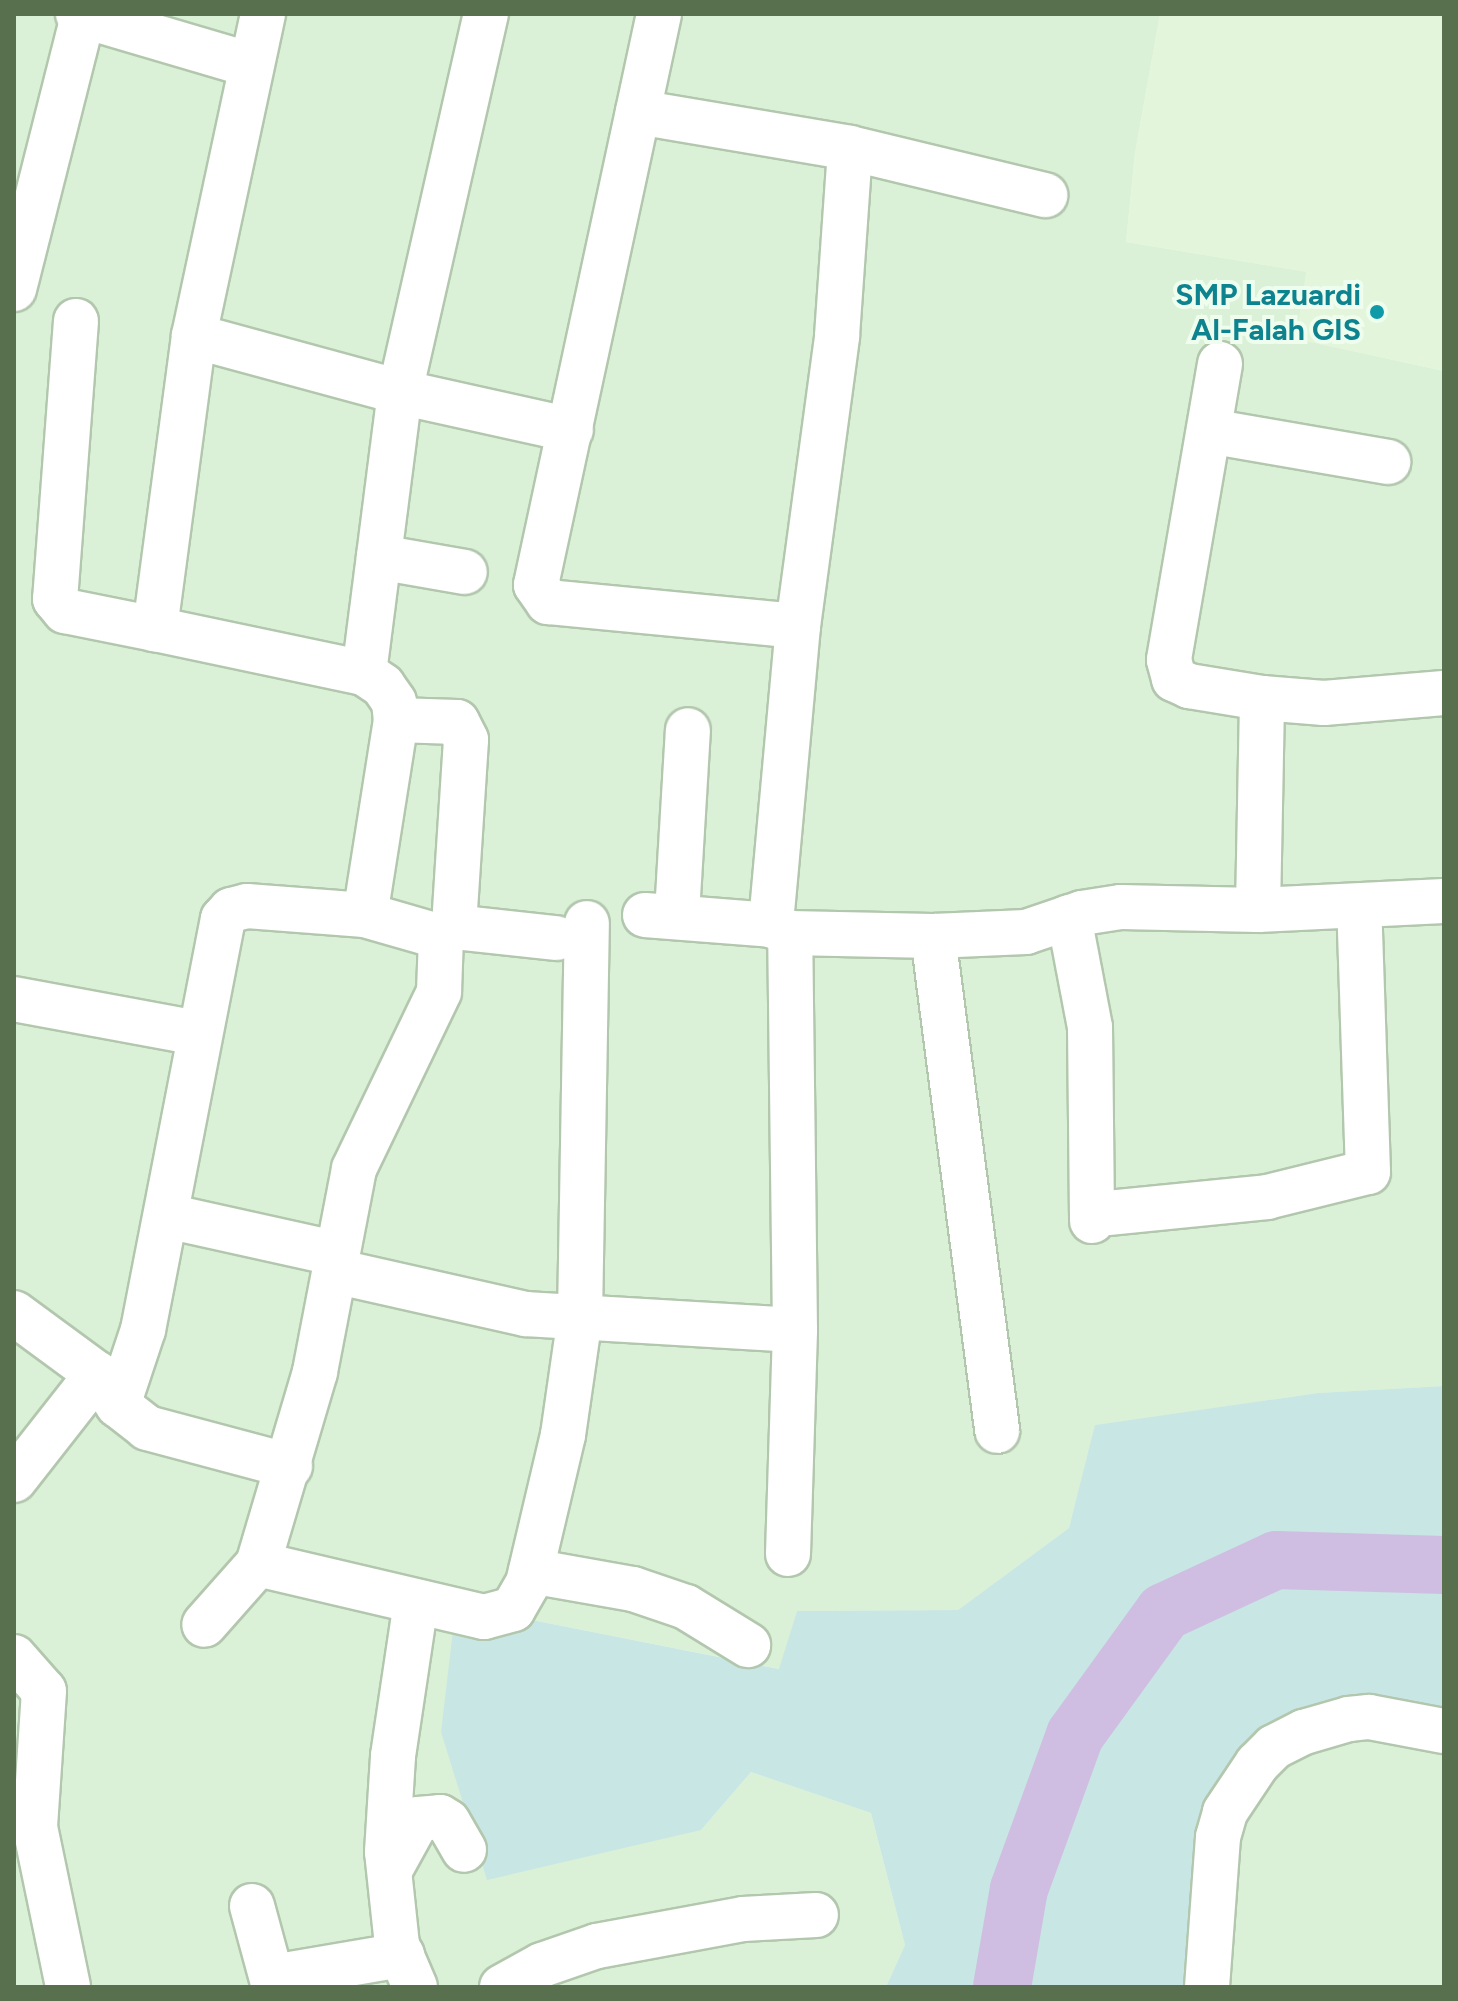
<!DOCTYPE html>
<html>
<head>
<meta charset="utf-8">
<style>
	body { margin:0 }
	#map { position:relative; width:1458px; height:2001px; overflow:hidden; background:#e8fae8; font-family:Figtree,sans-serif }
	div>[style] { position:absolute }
	.residential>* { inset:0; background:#daf0d7 }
	.commercial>* { inset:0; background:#e3f5da }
	.green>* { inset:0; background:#c8e6e4 }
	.river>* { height:58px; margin:-29px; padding:0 29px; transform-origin:29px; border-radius:29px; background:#cfbee1 }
	.roads { filter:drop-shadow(2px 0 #b2c7ad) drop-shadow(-2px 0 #b2c7ad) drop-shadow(0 2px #b2c7ad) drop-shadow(0 -2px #b2c7ad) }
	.minor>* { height:44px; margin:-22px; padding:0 22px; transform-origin:22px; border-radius:22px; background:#fff }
	.dots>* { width:22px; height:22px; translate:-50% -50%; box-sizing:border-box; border:4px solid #eefded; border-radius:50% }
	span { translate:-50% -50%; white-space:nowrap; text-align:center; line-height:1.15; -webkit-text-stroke:8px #eefded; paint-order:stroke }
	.culture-label { font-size:30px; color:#0d838f; font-weight:700 }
	.right { translate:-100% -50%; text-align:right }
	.frame { position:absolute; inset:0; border:16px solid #59704f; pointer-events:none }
</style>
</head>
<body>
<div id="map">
	<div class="residential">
		<div style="clip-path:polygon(14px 14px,1160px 14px,1135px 153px,1126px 242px,1307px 272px,1297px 339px,1444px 371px,1444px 1386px,1318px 1393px,1096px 1425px,1069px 1528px,958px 1610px,797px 1611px,780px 1669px,456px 1605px,701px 1830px,751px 1772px,871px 1813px,905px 1945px,886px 1987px,14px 1987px)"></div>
		<div style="clip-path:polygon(1444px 1710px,1444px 1987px,1193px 1987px,1248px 1745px)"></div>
	</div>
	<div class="commercial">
		<div style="clip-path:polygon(1160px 14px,1444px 14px,1444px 371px,1296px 339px,1306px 272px,1126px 242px,1135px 153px)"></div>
	</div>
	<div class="green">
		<div style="clip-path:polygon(1444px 1386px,1444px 1710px,1248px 1745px,1193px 1987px,886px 1987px,905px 1945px,871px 1813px,751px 1772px,701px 1830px,487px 1880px,441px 1732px,456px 1605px,779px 1669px,797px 1611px,958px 1610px,1069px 1528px,1095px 1425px,1318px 1393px)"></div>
	</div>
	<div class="river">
		<div style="left:1002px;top:1987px;width:99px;rotate:-80.2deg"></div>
		<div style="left:1019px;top:1889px;width:164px;rotate:-70deg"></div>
		<div style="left:1075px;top:1735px;width:152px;rotate:-54.1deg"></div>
		<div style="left:1164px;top:1612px;width:123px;rotate:-24.9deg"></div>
		<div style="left:1276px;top:1560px;width:168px;rotate:1.7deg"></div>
	</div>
	<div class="roads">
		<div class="minor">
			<div style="left:78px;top:14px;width:180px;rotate:16.4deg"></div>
			<div style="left:263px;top:14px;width:329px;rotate:102.1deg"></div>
			<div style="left:194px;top:336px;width:296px;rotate:97.6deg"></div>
			<div style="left:155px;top:629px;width:214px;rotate:11.9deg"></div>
			<div style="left:364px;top:673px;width:23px;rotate:34deg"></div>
			<div style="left:383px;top:686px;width:19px;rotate:55deg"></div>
			<div style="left:394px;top:702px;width:18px;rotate:84deg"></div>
			<div style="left:396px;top:720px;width:197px;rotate:99deg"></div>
			<div style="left:659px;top:14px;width:584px;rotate:102.16deg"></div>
			<div style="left:536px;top:585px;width:21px;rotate:55deg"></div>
			<div style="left:548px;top:602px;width:251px;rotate:5.5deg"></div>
			<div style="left:798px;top:626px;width:300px;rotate:95.2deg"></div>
			<div style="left:638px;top:112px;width:215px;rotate:9.6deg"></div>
			<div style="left:850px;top:148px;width:201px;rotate:13.6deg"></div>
			<div style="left:14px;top:289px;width:282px;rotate:-75.8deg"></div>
			<div style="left:76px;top:321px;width:279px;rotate:94.3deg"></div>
			<div style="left:55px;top:599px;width:16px;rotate:50deg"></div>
			<div style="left:65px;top:611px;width:92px;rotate:11.3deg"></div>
			<div style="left:194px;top:336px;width:213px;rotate:15.2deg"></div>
			<div style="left:400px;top:392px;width:175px;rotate:12.5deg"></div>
			<div style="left:1220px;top:364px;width:300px;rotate:99.8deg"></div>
			<div style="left:1169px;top:660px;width:20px;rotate:75deg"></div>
			<div style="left:1174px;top:679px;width:17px;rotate:25deg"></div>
			<div style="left:1189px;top:686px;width:74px;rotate:9.3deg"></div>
			<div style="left:1262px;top:698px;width:62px;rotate:4.6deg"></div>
			<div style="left:1324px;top:703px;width:120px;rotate:-4.8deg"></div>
			<div style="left:1209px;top:431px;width:182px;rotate:9.8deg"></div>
			<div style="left:379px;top:557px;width:87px;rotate:9.9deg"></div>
			<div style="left:798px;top:626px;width:293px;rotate:-82.3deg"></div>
			<div style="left:837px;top:336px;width:188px;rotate:-86deg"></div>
			<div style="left:364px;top:673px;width:283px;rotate:-82.7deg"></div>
			<div style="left:400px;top:392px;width:388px;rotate:-77.2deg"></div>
			<div style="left:396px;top:720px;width:61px;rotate:1.9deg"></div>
			<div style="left:457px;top:722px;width:20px;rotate:63deg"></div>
			<div style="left:466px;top:740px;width:187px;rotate:93.7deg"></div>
			<div style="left:454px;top:927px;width:103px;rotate:6.2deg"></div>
			<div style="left:1258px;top:910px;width:212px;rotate:-88.9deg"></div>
			<div style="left:677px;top:914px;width:184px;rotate:-86.6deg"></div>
			<div style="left:645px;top:915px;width:126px;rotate:4.5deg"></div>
			<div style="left:771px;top:925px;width:21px;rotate:23deg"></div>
			<div style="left:790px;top:933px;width:143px;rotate:1.2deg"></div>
			<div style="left:933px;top:936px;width:93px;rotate:-2.5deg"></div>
			<div style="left:1026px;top:932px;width:59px;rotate:-18.7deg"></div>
			<div style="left:1082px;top:913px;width:39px;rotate:-9deg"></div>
			<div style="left:1121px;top:907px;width:137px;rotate:1.3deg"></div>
			<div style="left:1258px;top:910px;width:186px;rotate:-2.8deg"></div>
			<div style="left:1069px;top:917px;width:112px;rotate:79.2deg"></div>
			<div style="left:1090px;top:1027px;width:194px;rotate:89.4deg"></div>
			<div style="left:933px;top:936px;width:499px;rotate:82.6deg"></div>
			<div style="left:14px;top:999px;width:186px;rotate:10.5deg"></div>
			<div style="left:1108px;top:1213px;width:160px;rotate:-5.7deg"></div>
			<div style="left:1267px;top:1197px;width:104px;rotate:-13.9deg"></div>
			<div style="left:1368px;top:1172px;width:266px;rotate:-91.9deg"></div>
			<div style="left:167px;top:1216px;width:171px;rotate:12.5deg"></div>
			<div style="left:335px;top:1271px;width:196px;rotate:12.7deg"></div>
			<div style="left:526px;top:1314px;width:269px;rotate:3.4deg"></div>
			<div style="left:14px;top:1313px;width:103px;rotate:36.3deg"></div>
			<div style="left:97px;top:1374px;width:37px;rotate:56deg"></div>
			<div style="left:118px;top:1405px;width:37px;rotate:38deg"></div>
			<div style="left:147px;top:1428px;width:148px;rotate:14.9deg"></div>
			<div style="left:118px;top:1405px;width:79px;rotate:-71.6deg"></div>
			<div style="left:143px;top:1330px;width:419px;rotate:-79deg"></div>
			<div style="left:223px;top:919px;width:12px;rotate:-48deg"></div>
			<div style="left:231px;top:910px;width:16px;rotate:-14deg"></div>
			<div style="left:247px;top:906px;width:118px;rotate:4.4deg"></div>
			<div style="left:365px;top:915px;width:79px;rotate:16.1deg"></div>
			<div style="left:441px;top:937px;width:55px;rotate:92.1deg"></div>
			<div style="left:439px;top:992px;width:196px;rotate:115.7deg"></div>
			<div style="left:354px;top:1169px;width:207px;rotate:100.9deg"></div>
			<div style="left:315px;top:1372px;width:200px;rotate:106.5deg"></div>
			<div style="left:258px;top:1564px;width:81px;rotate:131.5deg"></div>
			<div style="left:14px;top:1480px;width:135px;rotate:-51.9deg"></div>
			<div style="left:788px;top:1554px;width:224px;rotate:-88.2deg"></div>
			<div style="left:795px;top:1330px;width:397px;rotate:-90.7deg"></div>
			<div style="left:258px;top:1564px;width:232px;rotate:13.2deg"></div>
			<div style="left:484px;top:1617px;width:30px;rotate:-15deg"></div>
			<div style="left:513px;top:1609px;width:30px;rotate:-60deg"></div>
			<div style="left:528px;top:1583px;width:152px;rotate:-76.7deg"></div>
			<div style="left:563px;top:1435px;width:119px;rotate:-81.8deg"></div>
			<div style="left:580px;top:1317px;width:394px;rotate:-89deg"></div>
			<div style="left:531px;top:1571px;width:104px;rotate:10deg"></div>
			<div style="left:633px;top:1589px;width:56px;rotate:18.8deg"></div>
			<div style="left:686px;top:1607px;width:73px;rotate:31.5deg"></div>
			<div style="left:14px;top:1657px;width:45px;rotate:48.6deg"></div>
			<div style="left:44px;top:1691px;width:136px;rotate:93.8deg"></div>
			<div style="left:35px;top:1827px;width:163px;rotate:78.3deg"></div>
			<div style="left:390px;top:1870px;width:58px;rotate:-61.2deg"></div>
			<div style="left:418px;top:1819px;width:22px;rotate:-5deg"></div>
			<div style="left:440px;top:1817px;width:9px;rotate:32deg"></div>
			<div style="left:448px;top:1822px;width:32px;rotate:60deg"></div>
			<div style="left:252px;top:1906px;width:84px;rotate:74.8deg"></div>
			<div style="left:273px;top:1977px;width:131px;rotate:-9.7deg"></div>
			<div style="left:415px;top:1987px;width:46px;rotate:-113.2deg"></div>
			<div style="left:397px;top:1945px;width:94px;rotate:-96.1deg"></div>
			<div style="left:387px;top:1852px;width:96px;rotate:-86.4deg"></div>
			<div style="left:393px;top:1756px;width:155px;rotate:-81.5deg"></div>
			<div style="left:502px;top:1987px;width:46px;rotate:-28.8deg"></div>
			<div style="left:542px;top:1965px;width:58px;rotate:-19.1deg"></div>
			<div style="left:597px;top:1946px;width:148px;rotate:-10.5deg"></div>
			<div style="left:743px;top:1919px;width:73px;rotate:-3.1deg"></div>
			<div style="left:1207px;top:1987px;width:150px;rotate:-85.8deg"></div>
			<div style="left:1218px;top:1837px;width:26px;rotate:-74deg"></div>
			<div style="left:1225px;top:1812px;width:58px;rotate:-56.3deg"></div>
			<div style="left:1257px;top:1764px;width:24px;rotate:-45deg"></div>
			<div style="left:1274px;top:1747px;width:34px;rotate:-27deg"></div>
			<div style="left:1304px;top:1732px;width:47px;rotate:-16.1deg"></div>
			<div style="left:1349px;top:1719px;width:20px;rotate:-6deg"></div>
			<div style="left:1369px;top:1717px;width:76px;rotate:10.6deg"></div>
		</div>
	</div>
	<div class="dots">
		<div style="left:1377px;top:312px;background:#0f9aa8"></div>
	</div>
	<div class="culture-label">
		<span class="right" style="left:1361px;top:312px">SMP Lazuardi<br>Al-Falah GIS</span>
	</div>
	<div class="frame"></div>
</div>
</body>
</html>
